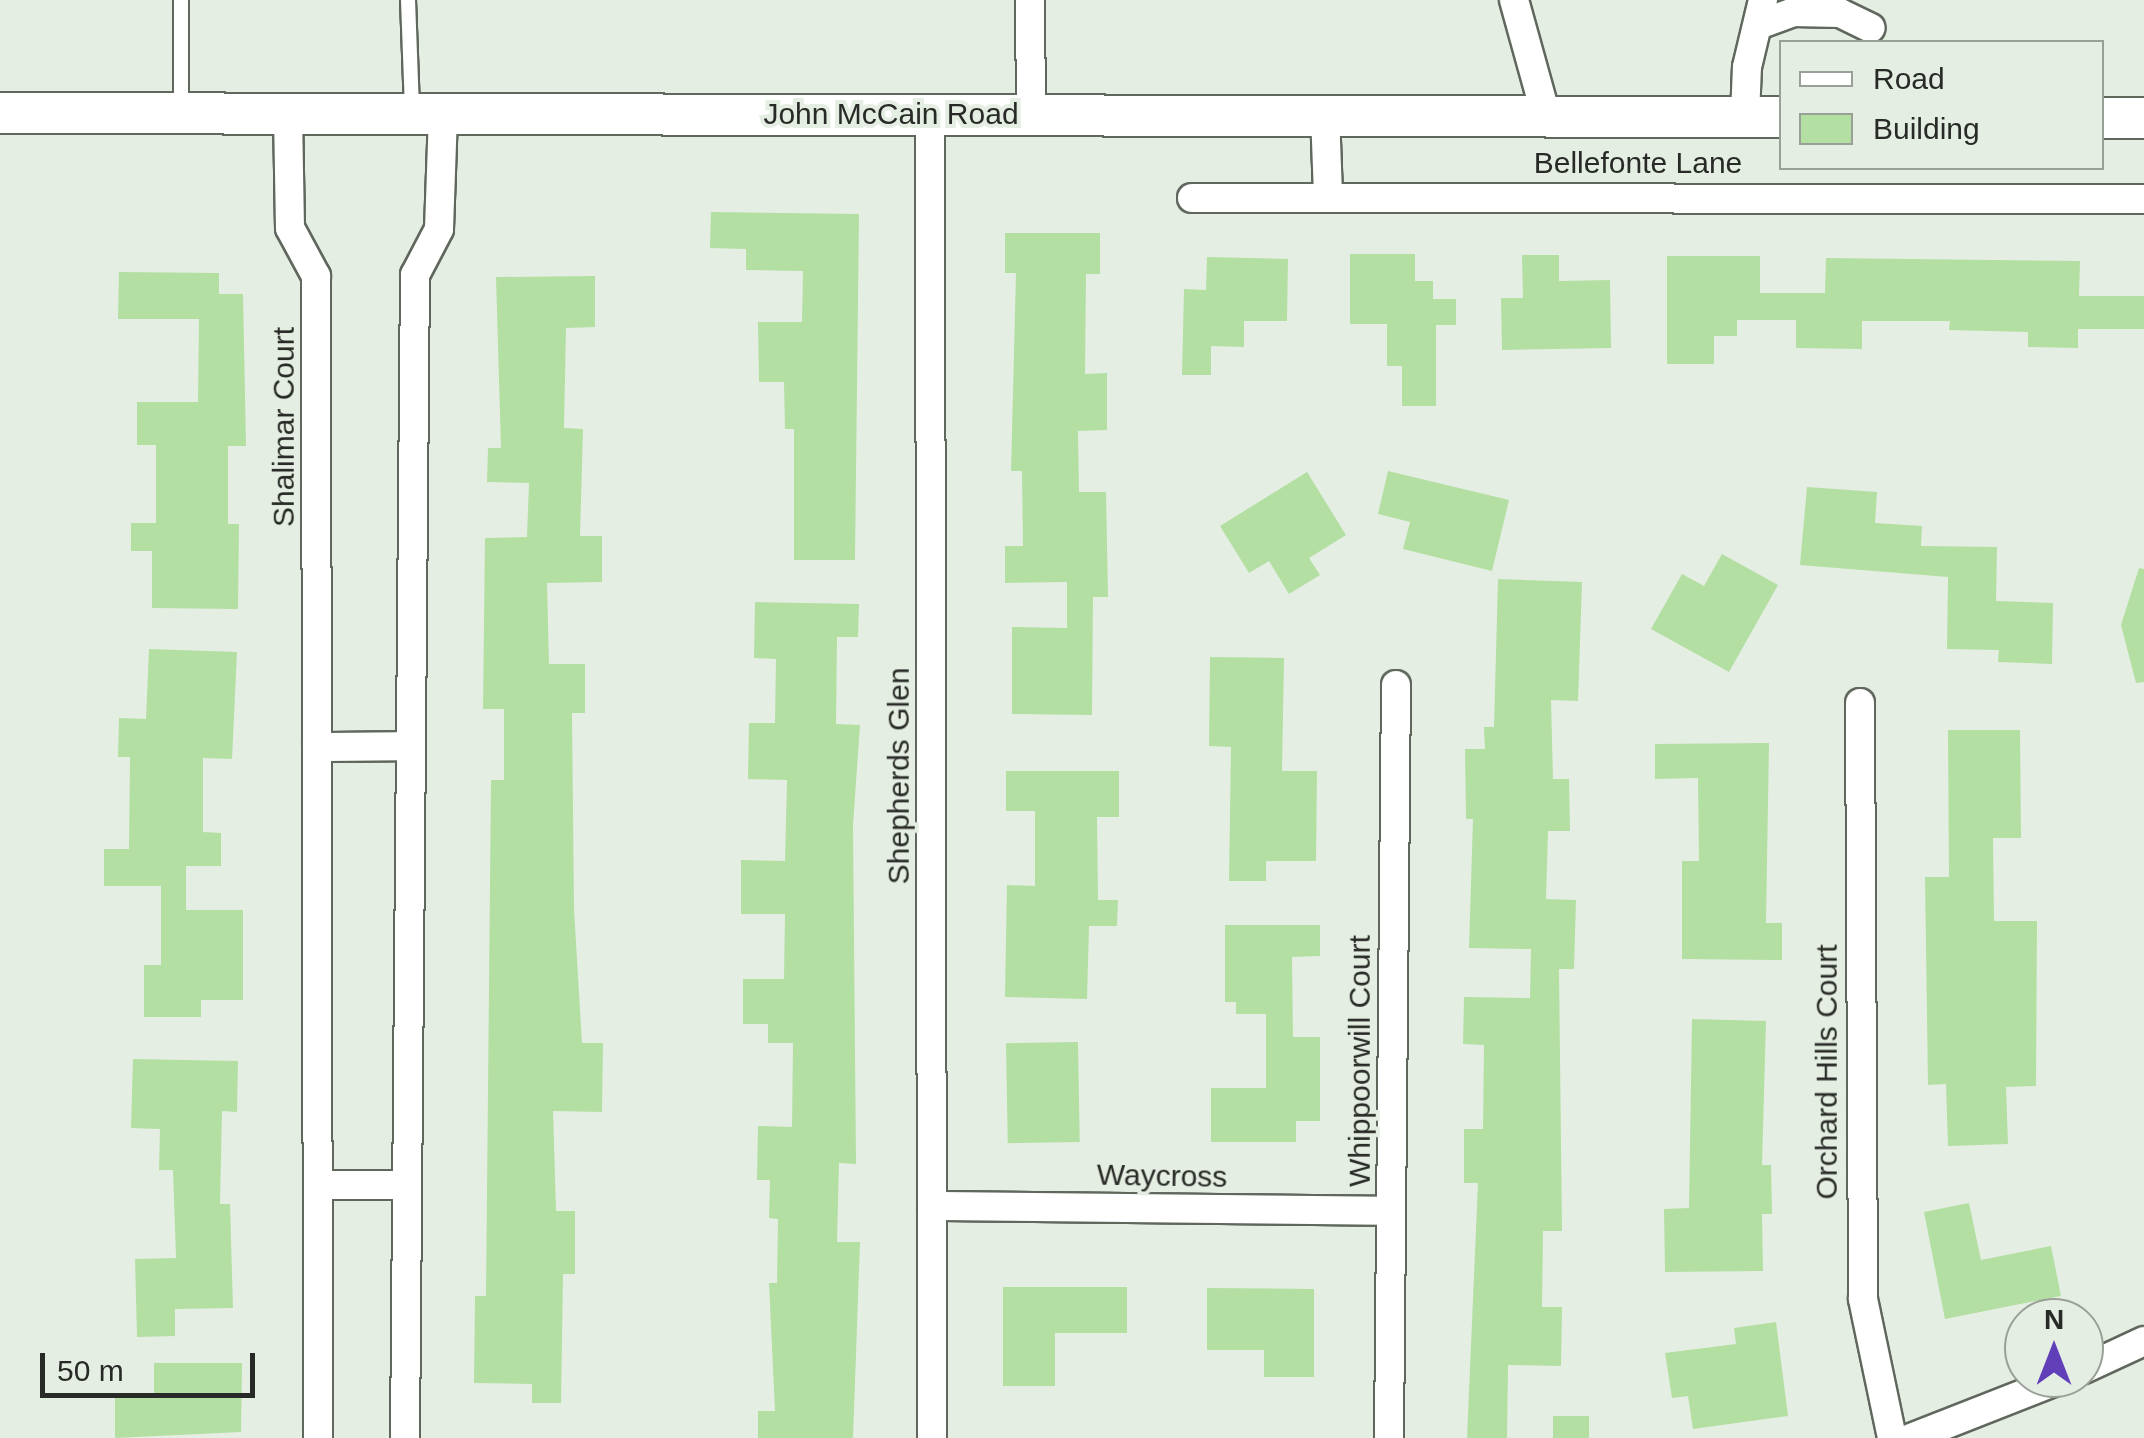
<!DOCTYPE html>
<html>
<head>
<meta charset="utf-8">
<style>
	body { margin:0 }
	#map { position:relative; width:2144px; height:1438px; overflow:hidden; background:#e5eee2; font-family:Helvetica,sans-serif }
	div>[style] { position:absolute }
	.building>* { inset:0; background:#b3dfa2; transform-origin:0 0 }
	.roads { filter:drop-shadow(2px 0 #60675d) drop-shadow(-2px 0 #60675d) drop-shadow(0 2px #60675d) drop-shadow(0 -2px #60675d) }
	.service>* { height:14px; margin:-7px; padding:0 7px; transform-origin:7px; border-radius:7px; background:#fff }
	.minor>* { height:28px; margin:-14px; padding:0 14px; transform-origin:14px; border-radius:14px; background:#fff }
	.secondary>* { height:40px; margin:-20px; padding:0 20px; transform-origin:20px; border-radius:20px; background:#fff }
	span { translate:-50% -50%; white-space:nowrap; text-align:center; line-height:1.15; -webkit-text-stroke:8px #e5eee2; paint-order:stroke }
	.street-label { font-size:30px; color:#272a26 }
	.legend { position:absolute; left:1779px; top:40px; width:325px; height:130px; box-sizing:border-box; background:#e5eee2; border:2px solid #99a097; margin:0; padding:12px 18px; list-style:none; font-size:30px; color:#272a26 }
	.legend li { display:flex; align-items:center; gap:20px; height:50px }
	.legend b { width:50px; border:2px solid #99a097 }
	.north { position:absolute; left:2004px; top:1298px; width:100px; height:100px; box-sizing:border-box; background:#e5eee2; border:2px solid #99a097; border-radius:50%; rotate:0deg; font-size:28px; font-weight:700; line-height:40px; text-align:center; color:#272a26 }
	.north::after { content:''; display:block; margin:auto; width:35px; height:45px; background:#613fb8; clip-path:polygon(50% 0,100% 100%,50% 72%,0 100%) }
	.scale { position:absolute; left:40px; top:1353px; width:215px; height:45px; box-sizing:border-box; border:5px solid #272a26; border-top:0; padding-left:12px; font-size:30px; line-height:35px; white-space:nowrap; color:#272a26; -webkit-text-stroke:8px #e5eee2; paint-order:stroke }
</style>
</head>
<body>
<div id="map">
	<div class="building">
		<div style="clip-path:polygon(711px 212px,859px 214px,855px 560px,794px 560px,794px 429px,785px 429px,784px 382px,759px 382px,758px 322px,802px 322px,803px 271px,746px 270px,746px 249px,710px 248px)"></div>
		<div style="clip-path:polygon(1005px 233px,1100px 233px,1100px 274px,1086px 274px,1085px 374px,1107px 373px,1107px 430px,1078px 431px,1079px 492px,1106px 492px,1108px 597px,1093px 597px,1092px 715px,1012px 714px,1012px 627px,1067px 628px,1067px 582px,1005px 583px,1005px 546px,1023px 546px,1022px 471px,1011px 471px,1016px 273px,1005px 273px)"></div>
		<div style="clip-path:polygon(1350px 254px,1415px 254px,1415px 281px,1433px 281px,1433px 299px,1456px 299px,1456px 325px,1436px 325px,1436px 406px,1402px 406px,1402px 366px,1387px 366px,1387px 324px,1350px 324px)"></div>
		<div style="clip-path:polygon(1522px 255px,1559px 255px,1559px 281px,1610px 280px,1611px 348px,1502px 350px,1501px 298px,1523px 298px)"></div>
		<div style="clip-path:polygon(1667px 256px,1760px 256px,1760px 293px,1825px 293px,1826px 258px,2080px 261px,2079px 296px,2144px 296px,2144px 329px,2078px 329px,2078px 348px,2028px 347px,2028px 332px,1949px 330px,1950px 321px,1862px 321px,1862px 349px,1796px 348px,1796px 320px,1737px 320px,1737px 336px,1714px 336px,1714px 364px,1667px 364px)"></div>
		<div style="clip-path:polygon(1207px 257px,1288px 259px,1287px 321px,1244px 321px,1244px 347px,1211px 346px,1211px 375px,1182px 375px,1184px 289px,1206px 290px)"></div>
		<div style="clip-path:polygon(119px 272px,219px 273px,219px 294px,243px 294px,246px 446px,228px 446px,228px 524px,239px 524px,238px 609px,152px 608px,152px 551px,131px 551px,131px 523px,156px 523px,156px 445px,137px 445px,137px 402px,198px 402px,199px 319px,118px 319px)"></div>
		<div style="clip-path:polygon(595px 276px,595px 327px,566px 328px,564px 428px,583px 429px,580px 536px,602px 536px,602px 582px,547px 583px,549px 664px,585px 664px,585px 713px,572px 713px,574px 909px,582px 1043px,603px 1043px,602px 1112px,553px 1111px,556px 1211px,575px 1211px,575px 1274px,563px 1274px,561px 1403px,532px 1403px,532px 1384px,474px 1383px,475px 1296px,486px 1296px,491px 780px,504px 780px,504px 709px,483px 709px,485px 538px,527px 537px,529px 483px,487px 482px,488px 448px,501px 448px,496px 277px)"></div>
		<div style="clip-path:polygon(1388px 471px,1509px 500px,1492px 571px,1403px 549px,1410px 522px,1378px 514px)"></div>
		<div style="clip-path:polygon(1307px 472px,1346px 535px,1309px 558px,1320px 575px,1289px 594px,1269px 561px,1249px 573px,1220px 526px)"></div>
		<div style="clip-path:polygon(1807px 487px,1877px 492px,1875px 523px,1922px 526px,1921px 546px,1997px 547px,1996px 601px,2053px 603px,2052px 664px,1998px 662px,1999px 650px,1947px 649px,1948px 577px,1800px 565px)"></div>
		<div style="clip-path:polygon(1722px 554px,1778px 585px,1729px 672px,1651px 629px,1682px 574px,1704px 586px)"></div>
		<div style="clip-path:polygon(2139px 568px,2144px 569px,2144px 682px,2136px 683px,2121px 625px)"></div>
		<div style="clip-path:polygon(1498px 579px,1582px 582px,1578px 701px,1551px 700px,1553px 779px,1569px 779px,1570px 831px,1548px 831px,1546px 899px,1576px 900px,1574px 969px,1559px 969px,1562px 1231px,1543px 1231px,1542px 1307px,1562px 1307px,1561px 1366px,1508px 1365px,1507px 1438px,1467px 1438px,1478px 1183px,1464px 1183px,1464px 1129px,1483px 1129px,1484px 1045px,1463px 1044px,1464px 997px,1530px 998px,1531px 949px,1469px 948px,1473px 819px,1466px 819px,1465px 749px,1485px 749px,1484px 727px,1494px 727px)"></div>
		<div style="clip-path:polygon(755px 602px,859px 604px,858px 637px,837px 637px,836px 724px,860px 725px,853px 825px,856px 1164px,839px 1163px,837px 1242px,860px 1242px,853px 1438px,758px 1438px,758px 1411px,775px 1411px,769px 1283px,777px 1283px,778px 1219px,769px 1218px,770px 1180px,757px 1180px,758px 1126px,792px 1127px,793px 1043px,768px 1043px,768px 1024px,743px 1024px,743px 979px,784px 979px,785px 914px,741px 914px,741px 860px,785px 861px,787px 780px,748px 779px,749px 723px,775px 723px,776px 659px,754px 658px)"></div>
		<div style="clip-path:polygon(149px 649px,237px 652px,232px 759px,203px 758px,203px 832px,221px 833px,221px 866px,186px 866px,186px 910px,243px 910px,243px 1000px,201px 1000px,201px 1017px,144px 1017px,144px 965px,161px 965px,161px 886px,104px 886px,104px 849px,129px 849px,130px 757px,118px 757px,119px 718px,146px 719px)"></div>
		<div style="clip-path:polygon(1210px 657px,1284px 658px,1282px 771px,1317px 771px,1316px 861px,1266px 861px,1266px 881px,1229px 881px,1231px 747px,1209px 746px)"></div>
		<div style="clip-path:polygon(1948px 730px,2020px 730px,2021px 838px,1993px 838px,1994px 921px,2037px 921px,2036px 1086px,2006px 1087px,2008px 1144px,1948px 1146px,1946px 1084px,1928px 1085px,1925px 877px,1949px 877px)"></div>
		<div style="clip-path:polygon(1769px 743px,1766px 923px,1782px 923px,1782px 960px,1682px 959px,1682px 861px,1699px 861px,1698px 778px,1655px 779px,1655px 744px)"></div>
		<div style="clip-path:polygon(1006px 771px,1119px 771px,1119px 817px,1097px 817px,1098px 900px,1118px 900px,1117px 926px,1089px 926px,1087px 999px,1005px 997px,1007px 885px,1035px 886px,1035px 811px,1006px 811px)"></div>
		<div style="clip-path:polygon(1225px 925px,1320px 925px,1320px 956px,1292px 957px,1293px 1037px,1320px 1037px,1320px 1121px,1296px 1121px,1296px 1142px,1211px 1142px,1211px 1088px,1266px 1088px,1266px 1014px,1236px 1014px,1236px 1002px,1225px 1002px)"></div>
		<div style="clip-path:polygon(1692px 1019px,1766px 1021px,1762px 1165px,1771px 1165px,1772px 1214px,1762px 1214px,1763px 1271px,1665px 1272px,1664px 1209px,1689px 1208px)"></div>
		<div style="left:1078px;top:1042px;width:100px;height:72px;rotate:89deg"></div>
		<div style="clip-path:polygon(133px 1059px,238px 1061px,237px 1112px,222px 1111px,220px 1204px,230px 1204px,233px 1308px,175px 1309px,175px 1336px,137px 1337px,135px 1259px,176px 1258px,173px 1170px,159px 1170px,160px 1129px,131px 1128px)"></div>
		<div style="clip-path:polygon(1969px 1203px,1981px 1260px,2051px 1246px,2061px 1296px,1945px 1319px,1924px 1212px)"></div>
		<div style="clip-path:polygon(1003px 1287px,1127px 1287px,1127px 1333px,1055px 1333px,1055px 1386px,1003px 1386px)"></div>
		<div style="clip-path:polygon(1207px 1288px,1314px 1289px,1314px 1377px,1264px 1377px,1264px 1350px,1207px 1350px)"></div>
		<div style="clip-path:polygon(1776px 1322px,1788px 1416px,1693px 1429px,1688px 1396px,1672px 1398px,1665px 1353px,1736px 1344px,1734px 1328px)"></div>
		<div style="clip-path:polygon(154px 1363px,242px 1363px,241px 1432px,115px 1438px,115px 1396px,154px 1396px)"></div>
		<div style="left:1553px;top:1416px;width:36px;height:22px"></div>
	</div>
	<div class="roads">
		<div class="service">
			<div style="left:408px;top:0;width:108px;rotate:87.9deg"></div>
			<div style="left:181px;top:108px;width:108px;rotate:-90deg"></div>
		</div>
		<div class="minor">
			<div style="left:1030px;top:0;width:113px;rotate:89.5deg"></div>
			<div style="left:1514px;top:0;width:119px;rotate:74.5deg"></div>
			<div style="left:1758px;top:25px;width:37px;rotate:-20deg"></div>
			<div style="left:1793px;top:12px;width:47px;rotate:1.2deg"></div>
			<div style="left:1840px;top:13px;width:34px;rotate:26deg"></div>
			<div style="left:930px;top:113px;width:1325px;rotate:89.91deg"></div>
			<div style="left:1325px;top:113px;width:81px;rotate:87.9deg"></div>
			<div style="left:288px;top:114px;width:114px;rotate:89deg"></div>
			<div style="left:290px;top:228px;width:55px;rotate:61.6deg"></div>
			<div style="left:316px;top:276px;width:1162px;rotate:89.9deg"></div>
			<div style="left:1745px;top:116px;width:49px;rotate:-87.7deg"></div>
			<div style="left:1747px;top:67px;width:69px;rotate:-76.6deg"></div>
			<div style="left:1192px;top:198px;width:952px;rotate:0.06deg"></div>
			<div style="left:1860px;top:703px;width:596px;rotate:89.71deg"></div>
			<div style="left:1863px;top:1299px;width:142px;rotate:78.2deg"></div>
			<div style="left:317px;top:747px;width:92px;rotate:-0.6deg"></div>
			<div style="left:318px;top:1185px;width:89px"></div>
			<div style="left:932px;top:1206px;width:459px;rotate:0.6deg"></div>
			<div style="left:2084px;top:1369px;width:66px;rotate:-25deg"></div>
			<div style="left:405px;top:1438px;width:1163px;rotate:-89.51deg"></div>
			<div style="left:415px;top:275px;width:52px;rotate:-62.4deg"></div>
			<div style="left:439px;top:229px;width:115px;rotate:-88deg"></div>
			<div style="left:1389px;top:1438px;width:753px;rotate:-89.47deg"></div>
			<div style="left:1911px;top:1438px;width:164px;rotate:-21.4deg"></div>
		</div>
		<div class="secondary">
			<div style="left:0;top:113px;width:1782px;rotate:0.13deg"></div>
			<div style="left:2102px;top:118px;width:42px"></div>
		</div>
	</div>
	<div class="street-label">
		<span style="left:891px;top:114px">John McCain Road</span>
		<span style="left:1638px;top:163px">Bellefonte Lane</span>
		<span style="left:284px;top:427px;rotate:-90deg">Shalimar Court</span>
		<span style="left:899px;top:776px;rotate:-90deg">Shepherds Glen</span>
		<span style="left:1360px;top:1061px;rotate:-90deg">Whippoorwill Court</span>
		<span style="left:1827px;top:1072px;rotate:-90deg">Orchard Hills Court</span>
		<span style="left:1162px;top:1176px;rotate:1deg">Waycross</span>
	</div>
	<ul class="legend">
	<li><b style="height:12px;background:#fff"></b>Road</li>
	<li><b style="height:28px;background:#b3dfa2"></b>Building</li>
	</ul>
	<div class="north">N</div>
	<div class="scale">50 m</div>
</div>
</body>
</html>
